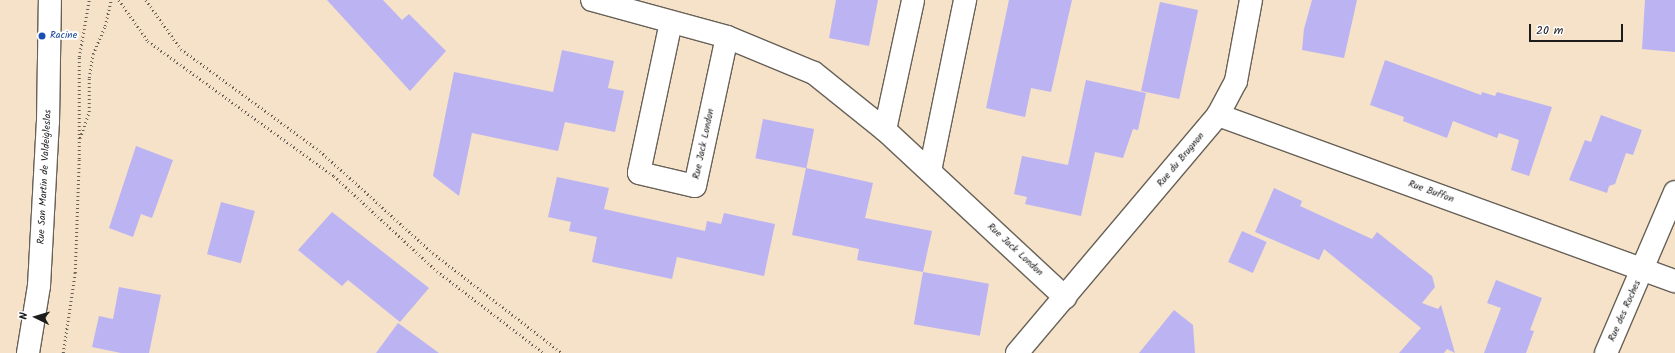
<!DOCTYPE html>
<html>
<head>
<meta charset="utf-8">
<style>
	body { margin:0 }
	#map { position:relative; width:1675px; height:353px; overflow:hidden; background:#f5e2c8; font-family:Kalam,sans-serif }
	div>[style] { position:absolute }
	.building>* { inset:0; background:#bcb3f2; transform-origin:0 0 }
	.path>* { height:2.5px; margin-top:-1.25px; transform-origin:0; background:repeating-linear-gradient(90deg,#686158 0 1px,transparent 0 4px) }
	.roads { filter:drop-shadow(1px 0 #686158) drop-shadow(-1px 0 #686158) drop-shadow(0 1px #686158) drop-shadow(0 -1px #686158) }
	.minor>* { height:22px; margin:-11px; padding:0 11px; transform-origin:11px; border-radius:11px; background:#fff }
	.dots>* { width:11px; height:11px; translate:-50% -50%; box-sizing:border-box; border:2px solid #fff; border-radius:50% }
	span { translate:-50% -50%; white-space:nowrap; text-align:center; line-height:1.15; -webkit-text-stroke:4px #fff; paint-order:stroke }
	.transit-label { font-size:10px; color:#164399 }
	.left { translate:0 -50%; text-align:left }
	.street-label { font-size:10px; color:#1c1c1c }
	.north { position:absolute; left:16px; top:297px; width:40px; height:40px; -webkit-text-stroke:3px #fff; paint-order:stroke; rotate:275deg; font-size:11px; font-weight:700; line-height:16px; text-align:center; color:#1c1c1c }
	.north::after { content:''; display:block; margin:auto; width:14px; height:18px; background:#1c1c1c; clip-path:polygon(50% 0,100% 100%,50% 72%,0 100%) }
	.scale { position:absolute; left:1529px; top:24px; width:94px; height:18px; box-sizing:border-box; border:2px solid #1c1c1c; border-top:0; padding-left:5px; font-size:12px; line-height:14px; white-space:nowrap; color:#1c1c1c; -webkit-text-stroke:3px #fff; paint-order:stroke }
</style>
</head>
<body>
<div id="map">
	<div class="building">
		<div style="clip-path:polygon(327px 0,383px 0,402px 20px,409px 14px,446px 51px,410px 91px)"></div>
		<div style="clip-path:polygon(836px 0,878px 0,869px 46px,829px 38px)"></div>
		<div style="clip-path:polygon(1009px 0,1072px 0,1051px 92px,1031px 88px,1025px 117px,986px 108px)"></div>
		<div style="clip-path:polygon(1312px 0,1357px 0,1344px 58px,1302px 50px,1304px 29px)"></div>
		<div style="clip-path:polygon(1645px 0,1675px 0,1675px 52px,1642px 49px)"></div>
		<div style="left:1160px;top:2px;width:39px;height:91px;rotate:12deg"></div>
		<div style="clip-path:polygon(562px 50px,614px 61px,608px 88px,624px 91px,615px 132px,565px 122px,558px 151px,472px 133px,459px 196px,433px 176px,454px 72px,553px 92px)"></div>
		<div style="clip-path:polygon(1385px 60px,1481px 95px,1482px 92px,1495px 96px,1497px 92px,1552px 107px,1529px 176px,1511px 170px,1519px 140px,1499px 133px,1497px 138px,1453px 121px,1447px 138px,1403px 121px,1404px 117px,1370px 105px)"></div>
		<div style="clip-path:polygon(1086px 80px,1146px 93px,1138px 130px,1133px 129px,1123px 158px,1095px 152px,1081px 216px,1025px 204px,1027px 197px,1014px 194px,1022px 156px,1068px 165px)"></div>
		<div style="clip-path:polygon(1601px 115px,1642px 130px,1633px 155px,1626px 153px,1615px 184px,1609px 186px,1607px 193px,1569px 180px,1585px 140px,1591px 142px)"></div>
		<div style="left:763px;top:119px;width:52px;height:40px;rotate:11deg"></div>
		<div style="clip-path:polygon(136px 146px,173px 160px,152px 218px,141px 214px,133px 237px,109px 228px)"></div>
		<div style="clip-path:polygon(806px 168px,873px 183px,865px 218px,932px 231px,923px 272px,857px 260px,859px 249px,792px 235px)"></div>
		<div style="clip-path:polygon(557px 177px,609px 188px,604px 209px,617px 212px,705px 231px,707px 221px,721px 224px,724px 213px,775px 224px,764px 276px,677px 257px,672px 279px,592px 262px,597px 237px,569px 231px,571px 222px,548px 217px)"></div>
		<div style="clip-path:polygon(1274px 188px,1302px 201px,1300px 206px,1372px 239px,1377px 232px,1432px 276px,1435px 287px,1422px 303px,1438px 309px,1441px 305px,1455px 353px,1447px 349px,1444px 353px,1399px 353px,1421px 328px,1324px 249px,1319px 260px,1255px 232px)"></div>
		<div style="left:221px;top:202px;width:35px;height:54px;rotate:15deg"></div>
		<div style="clip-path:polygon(332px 212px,429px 288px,400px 322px,348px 280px,342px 286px,298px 250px)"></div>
		<div style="left:1242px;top:231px;width:27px;height:34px;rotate:24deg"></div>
		<div style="left:923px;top:272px;width:67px;height:53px;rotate:10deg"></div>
		<div style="clip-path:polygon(1496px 280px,1542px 298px,1530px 330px,1534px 331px,1526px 353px,1484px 353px,1501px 308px,1487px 303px)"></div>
		<div style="clip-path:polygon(119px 287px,161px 295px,149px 353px,121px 353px,92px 347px,99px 316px,113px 319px)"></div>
		<div style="clip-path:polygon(1174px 310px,1193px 325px,1195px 353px,1139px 353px)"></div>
		<div style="clip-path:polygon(398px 323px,439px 353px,376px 353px)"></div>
	</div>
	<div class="path">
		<div style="left:119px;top:0;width:50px;rotate:54.7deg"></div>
		<div style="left:148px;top:41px;width:230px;rotate:36deg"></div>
		<div style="left:334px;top:176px;width:140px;rotate:42.7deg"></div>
		<div style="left:437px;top:271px;width:135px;rotate:37.5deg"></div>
		<div style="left:146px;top:0;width:60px;rotate:54.5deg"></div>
		<div style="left:181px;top:49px;width:172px;rotate:36.3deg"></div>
		<div style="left:320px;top:151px;width:152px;rotate:42.1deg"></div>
		<div style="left:433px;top:253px;width:163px;rotate:37.8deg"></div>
		<div style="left:80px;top:138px;width:28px;rotate:-71deg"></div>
		<div style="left:89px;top:112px;width:34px;rotate:-90deg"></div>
		<div style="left:89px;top:78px;width:24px;rotate:-81deg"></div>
		<div style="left:93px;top:54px;width:30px;rotate:-67deg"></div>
		<div style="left:105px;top:26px;width:27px;rotate:-77deg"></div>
		<div style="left:63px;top:353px;width:81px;rotate:-81.5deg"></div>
		<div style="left:75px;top:273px;width:114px;rotate:-88deg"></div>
		<div style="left:79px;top:159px;width:102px;rotate:-90deg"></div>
		<div style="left:79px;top:57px;width:58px;rotate:-80deg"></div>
	</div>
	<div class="roads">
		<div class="minor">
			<div style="left:592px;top:0;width:140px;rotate:15.3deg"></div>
			<div style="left:727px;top:37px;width:94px;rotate:22.5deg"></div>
			<div style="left:814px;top:73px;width:91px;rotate:38.8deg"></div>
			<div style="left:885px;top:130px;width:246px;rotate:42.9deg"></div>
			<div style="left:671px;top:22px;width:154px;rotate:102deg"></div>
			<div style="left:639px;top:173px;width:57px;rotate:13.1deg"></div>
			<div style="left:695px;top:186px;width:152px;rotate:-77.9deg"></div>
			<div style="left:1218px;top:115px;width:486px;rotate:20deg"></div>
			<div style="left:885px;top:130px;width:133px;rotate:-77.8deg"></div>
			<div style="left:930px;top:171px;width:175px;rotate:-78.4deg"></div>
			<div style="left:28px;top:353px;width:68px;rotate:-80.7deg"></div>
			<div style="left:39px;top:286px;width:164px;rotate:-86.9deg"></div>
			<div style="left:48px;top:122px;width:122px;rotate:-89.1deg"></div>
			<div style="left:1017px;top:353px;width:312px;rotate:-49.8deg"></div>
			<div style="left:1218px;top:115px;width:38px;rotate:-62deg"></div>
			<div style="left:1236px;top:81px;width:82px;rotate:-79.5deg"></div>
			<div style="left:1606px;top:353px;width:175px;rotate:-66.8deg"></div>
		</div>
	</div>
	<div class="dots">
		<div style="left:42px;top:36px;background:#1a4fb4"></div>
	</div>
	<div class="transit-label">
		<span class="left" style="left:50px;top:36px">Racine</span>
	</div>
	<div class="street-label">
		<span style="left:704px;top:144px;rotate:-78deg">Rue Jack London</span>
		<span style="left:1181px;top:160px;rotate:-50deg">Rue du Brugnon</span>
		<span style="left:45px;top:177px;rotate:-87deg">Rue San Martin de Valdeigleslas</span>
		<span style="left:1431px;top:192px;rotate:20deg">Rue Buffon</span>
		<span style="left:1015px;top:250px;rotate:43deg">Rue Jack London</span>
		<span style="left:1625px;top:311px;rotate:-66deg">Rue des Roches</span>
	</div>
	<div class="north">N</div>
	<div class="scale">20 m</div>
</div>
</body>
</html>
